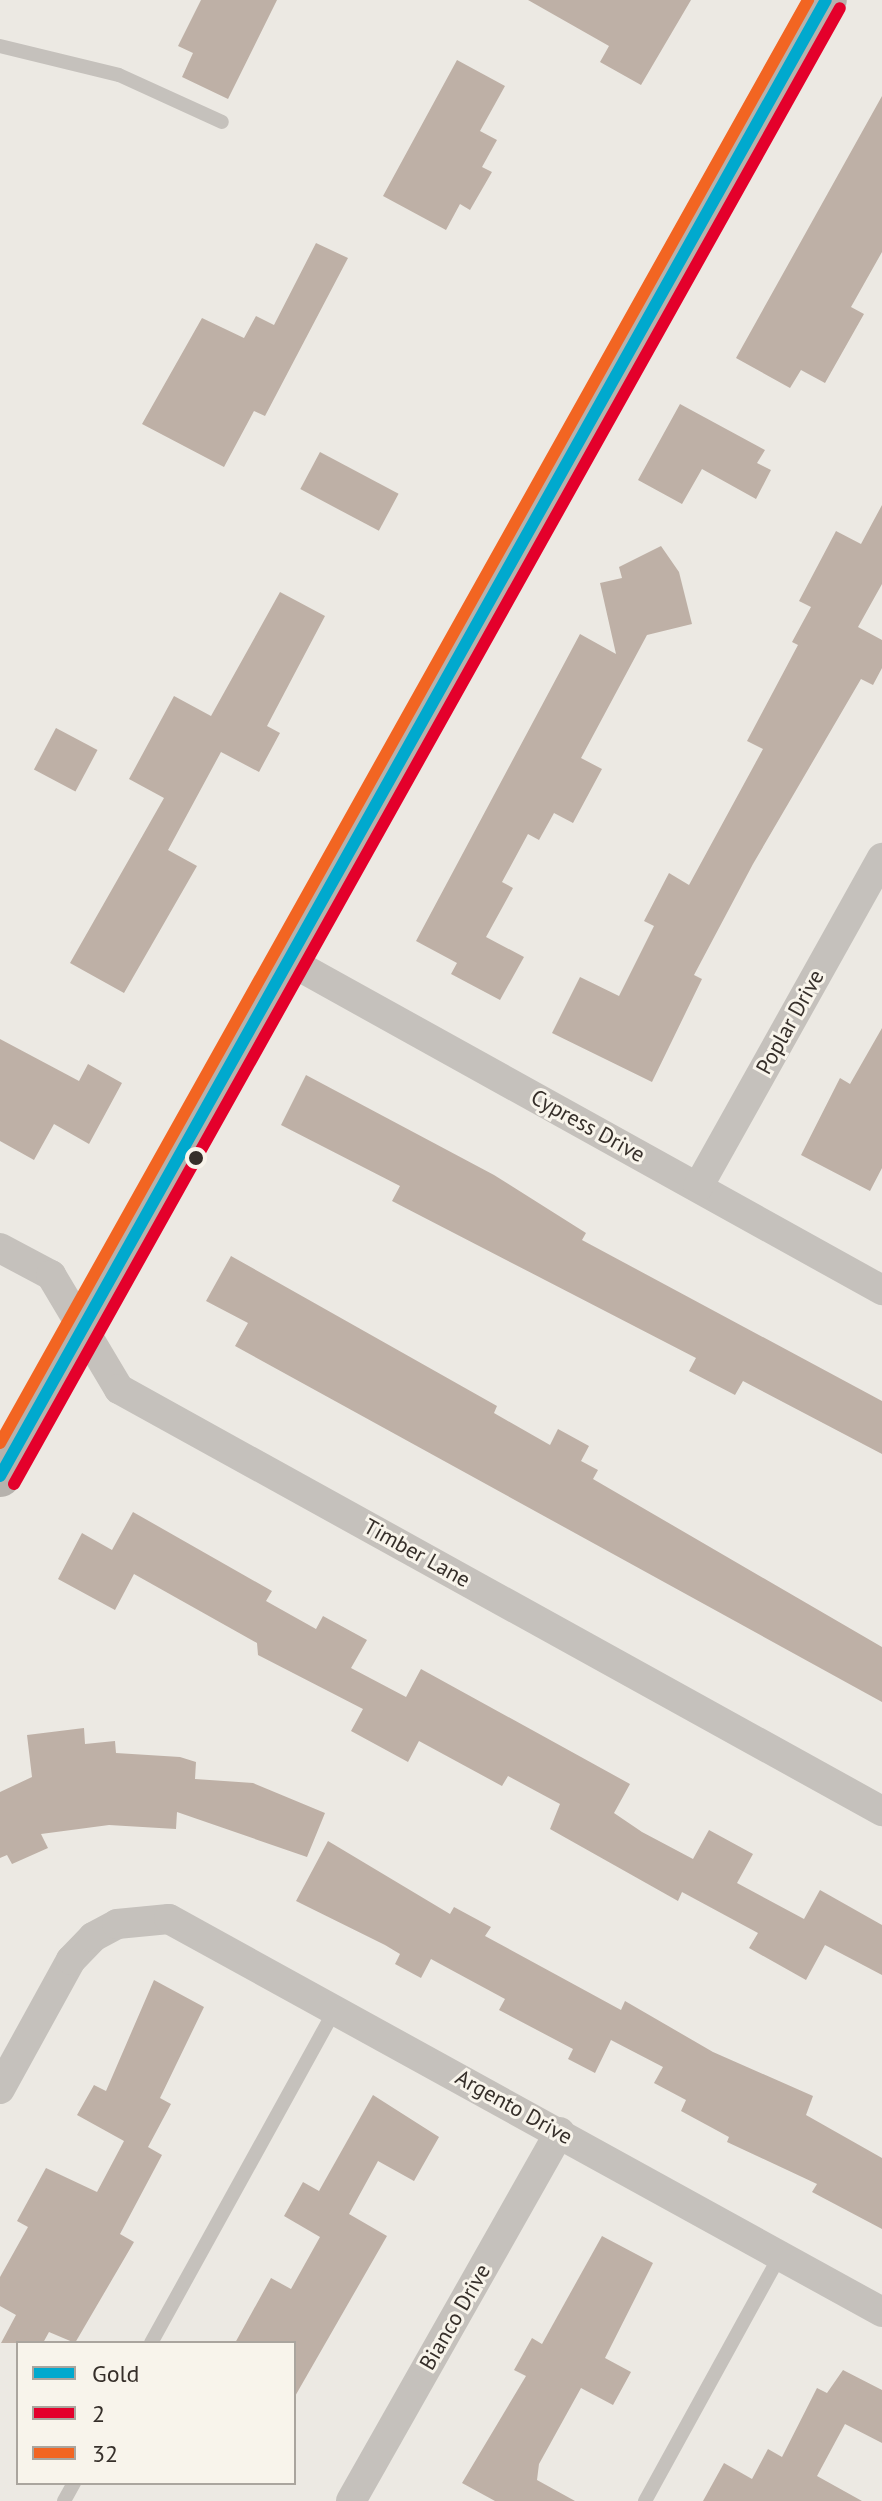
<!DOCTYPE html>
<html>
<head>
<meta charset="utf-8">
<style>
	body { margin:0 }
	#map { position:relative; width:882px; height:2501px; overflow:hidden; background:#ece9e3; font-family:"PT Sans",sans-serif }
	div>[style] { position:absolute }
	.building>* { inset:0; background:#beb0a6; transform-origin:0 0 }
	.lane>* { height:14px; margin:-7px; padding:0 7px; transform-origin:7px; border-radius:7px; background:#c5c1bc }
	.street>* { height:30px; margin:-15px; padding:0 15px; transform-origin:15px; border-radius:15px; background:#c5c1bc }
	.secondary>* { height:42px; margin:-21px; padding:0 21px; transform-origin:21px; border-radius:21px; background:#b6b2ad }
	.bus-1>* { height:12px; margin:-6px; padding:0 6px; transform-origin:6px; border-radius:6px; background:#00a9ce }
	.bus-2>* { height:12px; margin:-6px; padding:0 6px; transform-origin:6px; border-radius:6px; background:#e4002b }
	.bus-3>* { height:12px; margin:-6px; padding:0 6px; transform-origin:6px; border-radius:6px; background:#f26522 }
	.dots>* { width:22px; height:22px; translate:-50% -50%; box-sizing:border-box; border:4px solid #f8f4eb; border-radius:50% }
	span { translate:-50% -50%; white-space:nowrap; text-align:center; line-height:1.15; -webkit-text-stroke:6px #f8f4eb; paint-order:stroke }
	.street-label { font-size:22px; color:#362f2a }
	.legend { position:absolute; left:16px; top:2341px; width:280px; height:144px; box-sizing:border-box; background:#f8f4eb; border:2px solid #aaa59e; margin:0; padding:10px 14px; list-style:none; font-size:24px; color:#362f2a }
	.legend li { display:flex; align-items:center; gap:16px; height:40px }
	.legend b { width:40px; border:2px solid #aaa59e }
</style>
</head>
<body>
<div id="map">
	<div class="building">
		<div style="clip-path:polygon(201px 0,277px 0,228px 99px,182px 77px,193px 53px,178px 46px)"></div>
		<div style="clip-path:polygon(528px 0,691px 0,641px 85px,600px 62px,609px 46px)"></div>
		<div style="clip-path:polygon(457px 60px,505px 86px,480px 131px,497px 140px,482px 167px,492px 172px,470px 210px,460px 204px,446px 230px,383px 196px)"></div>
		<div style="clip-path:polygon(882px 96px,882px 252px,851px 307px,864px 314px,825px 383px,801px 370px,790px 388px,736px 358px)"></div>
		<div style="clip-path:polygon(316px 243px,348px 258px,265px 416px,254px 411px,224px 467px,142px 424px,202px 318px,244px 338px,256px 316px,274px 325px)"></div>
		<div style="clip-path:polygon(680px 404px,765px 450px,757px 463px,771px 470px,756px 499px,702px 469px,682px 504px,638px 480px)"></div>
		<div style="left:320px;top:452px;width:89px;height:42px;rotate:28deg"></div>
		<div style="clip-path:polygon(882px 505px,882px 584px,858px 627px,882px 640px,882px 668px,873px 685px,861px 679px,753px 864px,694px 975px,702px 979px,652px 1082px,552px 1033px,580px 977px,619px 996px,654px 926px,644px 921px,669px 873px,689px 885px,763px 749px,747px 741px,798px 645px,792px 642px,811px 607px,799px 601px,836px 531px,861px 544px)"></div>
		<div style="clip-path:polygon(661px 546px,679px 572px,692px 624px,647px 635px,581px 758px,602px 769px,573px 823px,554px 813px,539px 840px,528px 834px,502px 882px,513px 888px,486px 937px,524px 957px,500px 1000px,451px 974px,457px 963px,416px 941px,580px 634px,616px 654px,600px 583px,622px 578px,619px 567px)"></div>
		<div style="clip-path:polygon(280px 592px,325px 616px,267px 726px,280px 733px,259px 772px,221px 752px,168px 850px,197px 866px,124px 993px,70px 963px,164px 798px,129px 779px,174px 696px,211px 716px)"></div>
		<div style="left:56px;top:728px;width:47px;height:47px;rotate:28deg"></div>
		<div style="clip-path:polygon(882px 1028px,882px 1168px,870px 1191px,801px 1155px,840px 1078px,850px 1084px)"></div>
		<div style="clip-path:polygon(0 1039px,79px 1081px,88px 1064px,122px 1083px,89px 1144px,54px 1124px,34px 1160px,0 1141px)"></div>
		<div style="clip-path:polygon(306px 1075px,494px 1175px,586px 1233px,582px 1240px,882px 1401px,882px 1454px,743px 1381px,735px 1395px,689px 1371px,696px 1358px,392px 1201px,400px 1186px,281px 1125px)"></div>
		<div style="clip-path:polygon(231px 1256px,497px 1406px,494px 1413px,550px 1445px,558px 1429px,589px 1446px,581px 1461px,598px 1470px,593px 1479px,882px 1647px,882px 1702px,235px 1346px,248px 1323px,206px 1301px)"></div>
		<div style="clip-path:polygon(133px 1512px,272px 1591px,266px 1601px,316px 1629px,323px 1616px,367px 1640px,351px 1668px,406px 1697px,421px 1669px,630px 1784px,614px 1813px,642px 1832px,693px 1859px,709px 1830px,753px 1854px,737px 1883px,804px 1919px,820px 1890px,882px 1925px,882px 1975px,825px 1945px,806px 1980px,749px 1948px,758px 1933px,682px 1892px,678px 1901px,550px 1829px,560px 1804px,508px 1776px,502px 1786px,419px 1741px,408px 1762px,351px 1731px,363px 1709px,258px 1655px,257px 1643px,134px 1574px,115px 1610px,58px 1579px,82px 1533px,112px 1550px)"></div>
		<div style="clip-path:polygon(84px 1728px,85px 1744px,115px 1741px,116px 1753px,180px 1757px,196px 1762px,195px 1779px,253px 1783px,325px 1813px,307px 1857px,177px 1812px,176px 1829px,109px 1825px,41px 1834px,48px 1848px,12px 1864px,7px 1855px,0 1858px,0 1792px,32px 1777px,27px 1735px)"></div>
		<div style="clip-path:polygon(328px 1841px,450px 1914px,454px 1907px,491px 1927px,485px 1936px,621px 2010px,625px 2001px,713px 2052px,813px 2096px,806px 2115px,882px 2158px,882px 2229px,812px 2192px,817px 2184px,727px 2142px,729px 2137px,681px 2111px,686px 2100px,654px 2083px,663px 2067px,611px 2040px,595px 2073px,568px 2059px,573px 2049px,499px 2010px,505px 1999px,431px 1959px,421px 1978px,395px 1964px,400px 1954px,385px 1945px,296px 1901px)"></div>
		<div style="clip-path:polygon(154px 1980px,204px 2007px,160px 2098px,171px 2104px,148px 2147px,162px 2155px,120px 2234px,134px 2242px,75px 2343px,49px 2332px,43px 2343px,1px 2343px,16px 2315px,0 2306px,0 2277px,28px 2227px,17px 2221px,46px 2168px,97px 2192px,124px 2141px,77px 2115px,94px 2085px,106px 2091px)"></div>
		<div style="clip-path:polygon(373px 2095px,439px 2137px,414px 2181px,378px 2161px,349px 2214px,387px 2236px,294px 2398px,294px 2343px,235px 2343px,271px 2278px,291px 2289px,320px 2237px,284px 2216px,303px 2182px,319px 2191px)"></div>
		<div style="clip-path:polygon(602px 2236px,653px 2263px,605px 2358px,631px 2372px,613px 2405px,581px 2388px,539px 2464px,537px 2480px,575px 2501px,495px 2501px,462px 2483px,526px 2376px,514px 2370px,532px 2338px,542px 2344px)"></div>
		<div style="clip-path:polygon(843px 2370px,882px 2390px,882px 2443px,845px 2424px,817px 2476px,862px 2501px,703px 2501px,724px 2463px,752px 2479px,768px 2449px,782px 2457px,817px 2388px,827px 2393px)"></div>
	</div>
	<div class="lane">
		<div style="left:0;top:46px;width:122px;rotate:13.7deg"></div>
		<div style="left:119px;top:75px;width:113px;rotate:24.5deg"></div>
		<div style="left:151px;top:2343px;width:380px;rotate:-61.1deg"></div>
		<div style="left:64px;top:2501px;width:21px;rotate:-61deg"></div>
		<div style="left:645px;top:2501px;width:281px;rotate:-61.2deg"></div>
	</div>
	<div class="street">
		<div style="left:293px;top:963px;width:674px;rotate:29.04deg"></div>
		<div style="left:698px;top:1187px;width:377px;rotate:-60.8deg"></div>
		<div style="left:0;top:1248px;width:58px;rotate:27.9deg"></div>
		<div style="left:51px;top:1275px;width:133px;rotate:59.2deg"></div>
		<div style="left:119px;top:1389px;width:872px;rotate:28.95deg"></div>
		<div style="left:0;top:2089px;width:147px;rotate:-61.2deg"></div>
		<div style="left:71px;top:1960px;width:32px;rotate:-46deg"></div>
		<div style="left:93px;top:1937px;width:27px;rotate:-28deg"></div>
		<div style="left:117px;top:1924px;width:52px;rotate:-5.5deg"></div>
		<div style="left:169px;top:1919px;width:814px;rotate:28.86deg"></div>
		<div style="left:351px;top:2501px;width:424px;rotate:-60.5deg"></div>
	</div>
	<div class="secondary">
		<div style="left:0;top:1476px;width:1691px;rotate:-60.77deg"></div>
	</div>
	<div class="bus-1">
		<div style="left:0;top:1476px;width:1691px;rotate:-60.77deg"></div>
	</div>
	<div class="bus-2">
		<div style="left:14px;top:1484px;width:1691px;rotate:-60.77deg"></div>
	</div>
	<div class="bus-3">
		<div style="left:0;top:1443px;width:1654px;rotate:-60.75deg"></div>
	</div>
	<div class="dots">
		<div style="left:196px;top:1158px;background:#362f2a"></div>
	</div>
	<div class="street-label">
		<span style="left:790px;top:1022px;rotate:-61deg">Poplar Drive</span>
		<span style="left:588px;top:1126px;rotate:29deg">Cypress Drive</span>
		<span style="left:417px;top:1553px;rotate:29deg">Timber Lane</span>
		<span style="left:514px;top:2107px;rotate:29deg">Argento Drive</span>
		<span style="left:455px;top:2317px;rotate:-60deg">Bianco Drive</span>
	</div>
	<ul class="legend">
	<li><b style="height:10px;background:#00a9ce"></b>Gold</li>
	<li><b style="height:10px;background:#e4002b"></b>2</li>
	<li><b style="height:10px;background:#f26522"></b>32</li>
	</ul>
</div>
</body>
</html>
